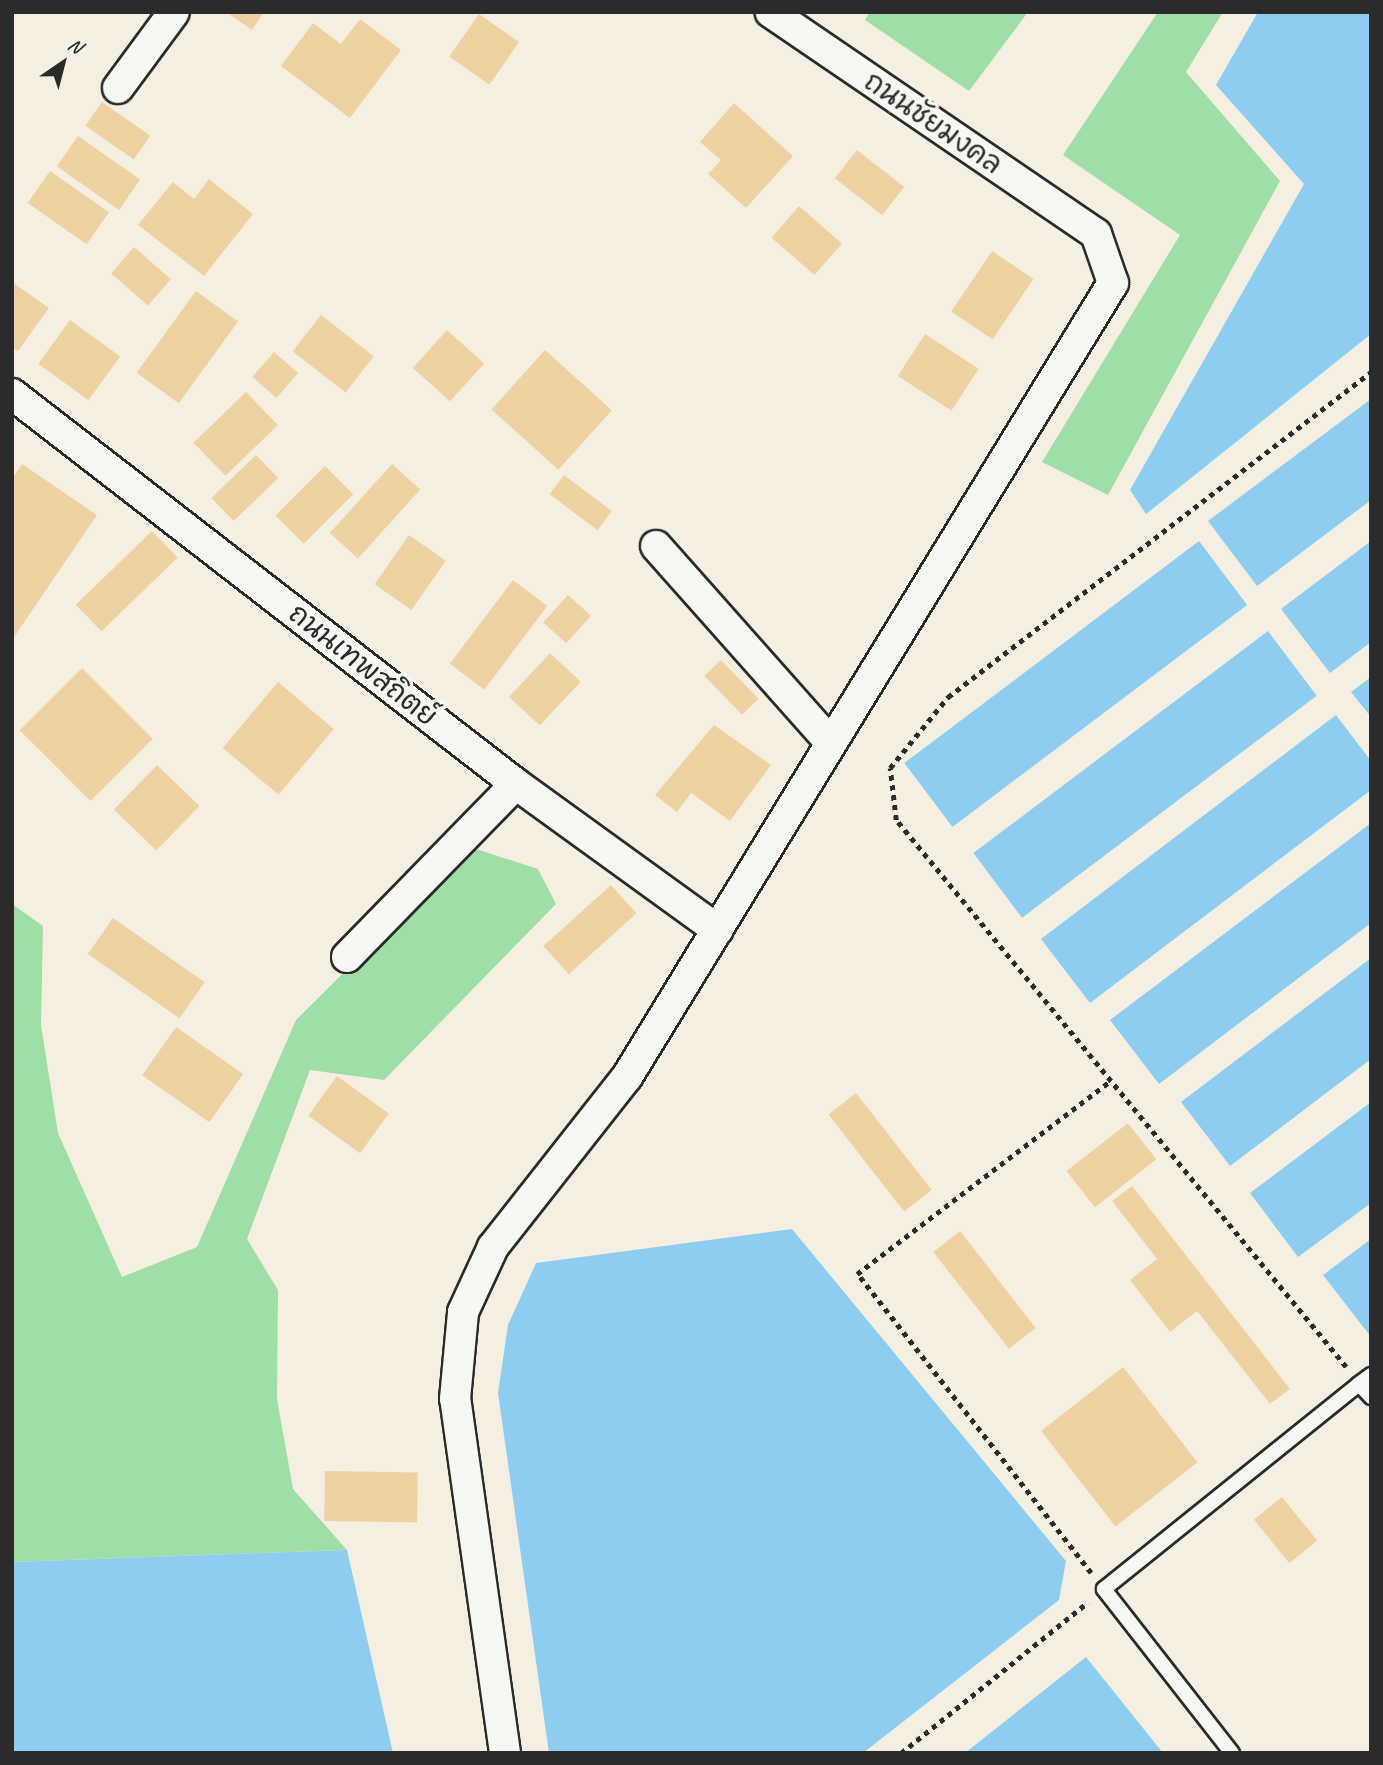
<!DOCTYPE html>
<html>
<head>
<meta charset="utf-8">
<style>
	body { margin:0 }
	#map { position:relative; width:1383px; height:1765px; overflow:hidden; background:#f5efe2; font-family:Caveat,"Playpen Sans Thai",sans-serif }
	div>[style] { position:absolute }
	.green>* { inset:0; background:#9fdea7 }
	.water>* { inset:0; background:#8ecdef; transform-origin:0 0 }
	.building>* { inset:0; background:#efd2a2; transform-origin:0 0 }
	.path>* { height:4.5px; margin-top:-2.25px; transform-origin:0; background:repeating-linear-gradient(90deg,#2b2b2b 0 5px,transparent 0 10px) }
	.roads { filter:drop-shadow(2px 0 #2b2b2b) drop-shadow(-2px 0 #2b2b2b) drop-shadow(0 2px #2b2b2b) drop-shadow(0 -2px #2b2b2b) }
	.lane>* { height:14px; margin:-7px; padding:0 7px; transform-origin:7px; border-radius:7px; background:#f6f6f2 }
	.street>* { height:30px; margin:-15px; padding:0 15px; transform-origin:15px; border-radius:15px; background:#f6f6f2 }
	span { translate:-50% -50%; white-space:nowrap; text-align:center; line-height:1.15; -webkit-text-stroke:7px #f6f6f2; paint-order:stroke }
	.street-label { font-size:28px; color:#2b2b2b }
	.frame { position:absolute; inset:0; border:14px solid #2b2b2b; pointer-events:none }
	.north { position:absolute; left:28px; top:28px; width:70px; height:70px; -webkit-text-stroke:5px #f6f6f2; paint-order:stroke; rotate:35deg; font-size:19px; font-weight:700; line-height:28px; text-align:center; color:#2b2b2b }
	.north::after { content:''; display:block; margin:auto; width:24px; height:32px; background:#2b2b2b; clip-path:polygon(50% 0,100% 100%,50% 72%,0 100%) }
</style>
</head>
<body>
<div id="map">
	<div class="green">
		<div style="clip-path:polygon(870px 12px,1028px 12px,969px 91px,865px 20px)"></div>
		<div style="clip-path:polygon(1158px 12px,1223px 12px,1186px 72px,1280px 181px,1108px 495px,1042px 462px,1180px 235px,1063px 155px)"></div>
		<div style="clip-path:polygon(470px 847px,538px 869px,556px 904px,384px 1080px,310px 1070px,247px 1239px,278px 1290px,277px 1399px,293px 1489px,347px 1550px,12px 1562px,12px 904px,43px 926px,41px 1025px,58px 1133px,122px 1277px,197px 1247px,296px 1020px)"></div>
	</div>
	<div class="water">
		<div style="clip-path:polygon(1258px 12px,1371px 12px,1371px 334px,1146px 514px,1130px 490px,1304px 184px,1216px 85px)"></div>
		<div style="clip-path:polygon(1371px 399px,1371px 500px,1257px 586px,1208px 521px)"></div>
		<div style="left:1199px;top:541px;width:80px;height:369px;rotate:53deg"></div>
		<div style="clip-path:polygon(1371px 541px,1371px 642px,1330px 673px,1281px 609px)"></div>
		<div style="left:1268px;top:631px;width:81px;height:369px;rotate:53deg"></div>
		<div style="clip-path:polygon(1371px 677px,1371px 717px,1351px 692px)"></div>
		<div style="clip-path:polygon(1336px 715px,1371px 761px,1371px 790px,1090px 1003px,1041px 939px)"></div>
		<div style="clip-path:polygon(1371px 823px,1371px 923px,1159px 1084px,1110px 1020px)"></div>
		<div style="clip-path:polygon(1371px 958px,1371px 1059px,1230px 1166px,1181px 1102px)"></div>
		<div style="clip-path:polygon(1371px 1102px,1371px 1203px,1298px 1257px,1250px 1193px)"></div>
		<div style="clip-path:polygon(792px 1229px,1066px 1561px,1059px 1600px,863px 1753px,549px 1753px,498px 1393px,508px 1325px,536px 1263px)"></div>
		<div style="clip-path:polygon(1371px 1239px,1371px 1337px,1323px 1275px)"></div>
		<div style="clip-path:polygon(347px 1550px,393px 1753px,12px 1753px,12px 1562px)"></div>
		<div style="clip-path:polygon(1086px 1657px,1163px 1753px,965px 1753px)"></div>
	</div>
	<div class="building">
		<div style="clip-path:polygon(226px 12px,264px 12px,252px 30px)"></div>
		<div style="left:479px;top:14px;width:49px;height:52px;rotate:35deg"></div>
		<div style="clip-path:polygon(360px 19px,401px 50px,350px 118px,281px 66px,313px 23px,341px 44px)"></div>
		<div style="left:102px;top:102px;width:59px;height:29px;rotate:35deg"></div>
		<div style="clip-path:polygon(734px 103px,793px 156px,746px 208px,708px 174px,721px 160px,700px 142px)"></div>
		<div style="left:78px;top:136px;width:76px;height:37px;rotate:35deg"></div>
		<div style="left:857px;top:150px;width:60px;height:36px;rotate:38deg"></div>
		<div style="left:50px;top:171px;width:72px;height:39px;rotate:35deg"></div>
		<div style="clip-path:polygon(209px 179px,253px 214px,204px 276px,138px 225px,173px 182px,194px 199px)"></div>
		<div style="left:799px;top:206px;width:57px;height:42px;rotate:41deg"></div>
		<div style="left:134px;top:247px;width:49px;height:35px;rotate:41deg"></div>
		<div style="left:992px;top:251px;width:50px;height:73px;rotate:34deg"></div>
		<div style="clip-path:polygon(12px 282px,49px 308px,18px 351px,12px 347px)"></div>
		<div style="left:196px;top:291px;width:52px;height:101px;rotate:36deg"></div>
		<div style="left:321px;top:315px;width:67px;height:46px;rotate:38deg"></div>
		<div style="left:70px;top:320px;width:62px;height:54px;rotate:36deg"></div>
		<div style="left:447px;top:330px;width:50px;height:51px;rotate:42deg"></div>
		<div style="left:925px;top:334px;width:64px;height:50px;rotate:33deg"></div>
		<div style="left:545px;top:350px;width:90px;height:80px;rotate:42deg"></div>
		<div style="left:274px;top:352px;width:32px;height:33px;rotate:41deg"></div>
		<div style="left:246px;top:392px;width:46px;height:73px;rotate:46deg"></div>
		<div style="left:256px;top:455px;width:32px;height:62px;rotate:46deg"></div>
		<div style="clip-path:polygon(22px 464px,97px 515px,12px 640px,12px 479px)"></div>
		<div style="left:392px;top:464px;width:38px;height:93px;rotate:42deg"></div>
		<div style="left:325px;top:466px;width:40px;height:70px;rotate:45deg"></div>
		<div style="left:564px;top:475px;width:60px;height:24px;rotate:37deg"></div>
		<div style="left:152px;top:531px;width:37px;height:106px;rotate:46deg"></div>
		<div style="left:409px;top:535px;width:45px;height:60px;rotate:35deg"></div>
		<div style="left:513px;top:580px;width:43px;height:105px;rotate:37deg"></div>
		<div style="left:568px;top:595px;width:31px;height:37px;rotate:42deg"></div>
		<div style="left:550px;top:653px;width:42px;height:60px;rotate:43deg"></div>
		<div style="left:721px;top:660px;width:54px;height:23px;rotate:46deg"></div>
		<div style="left:82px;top:668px;width:100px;height:88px;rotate:45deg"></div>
		<div style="left:278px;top:682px;width:73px;height:86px;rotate:40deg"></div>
		<div style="clip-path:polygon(714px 725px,771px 765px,730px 821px,691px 793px,677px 812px,655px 795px)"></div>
		<div style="left:157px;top:765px;width:59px;height:62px;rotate:44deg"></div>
		<div style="left:611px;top:885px;width:38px;height:91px;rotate:48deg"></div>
		<div style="left:113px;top:918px;width:112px;height:44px;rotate:35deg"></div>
		<div style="left:176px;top:1027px;width:82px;height:59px;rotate:35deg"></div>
		<div style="left:337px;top:1076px;width:64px;height:49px;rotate:36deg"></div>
		<div style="left:856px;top:1093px;width:123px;height:35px;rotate:52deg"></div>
		<div style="left:1128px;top:1123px;width:46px;height:78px;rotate:52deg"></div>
		<div style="clip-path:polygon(1132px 1186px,1290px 1389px,1270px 1404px,1197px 1311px,1170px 1332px,1130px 1280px,1157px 1259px,1112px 1201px)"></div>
		<div style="left:960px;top:1231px;width:123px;height:34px;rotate:52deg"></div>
		<div style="left:1123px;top:1367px;width:121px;height:104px;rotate:52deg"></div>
		<div style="left:325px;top:1471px;width:93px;height:50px;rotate:1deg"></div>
		<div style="left:1282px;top:1497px;width:56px;height:36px;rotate:51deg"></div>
	</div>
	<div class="path">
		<div style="left:1346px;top:1367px;width:708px;rotate:-129.44deg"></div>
		<div style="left:896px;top:820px;width:52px;rotate:-96.6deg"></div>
		<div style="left:890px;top:768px;width:92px;rotate:-50.8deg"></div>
		<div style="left:948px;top:697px;width:533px;rotate:-37.54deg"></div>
		<div style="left:1091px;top:1573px;width:380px;rotate:-128deg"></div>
		<div style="left:857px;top:1274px;width:318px;rotate:-37.3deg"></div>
		<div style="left:901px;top:1753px;width:240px;rotate:-38.9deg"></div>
	</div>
	<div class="roads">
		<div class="lane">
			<div style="left:1359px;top:1384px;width:15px;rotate:-37deg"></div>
			<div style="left:1232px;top:1753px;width:208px;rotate:-128deg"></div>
			<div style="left:1104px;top:1589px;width:327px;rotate:-38.8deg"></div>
			<div style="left:1359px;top:1384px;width:18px;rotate:47deg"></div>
		</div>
		<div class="street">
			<div style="left:118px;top:88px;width:94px;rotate:-53.6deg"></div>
			<div style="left:12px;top:394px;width:637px;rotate:37.73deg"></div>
			<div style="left:516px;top:784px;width:249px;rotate:35.9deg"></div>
			<div style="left:656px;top:546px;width:262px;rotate:48.4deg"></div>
			<div style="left:347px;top:957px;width:242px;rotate:-45.7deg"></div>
			<div style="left:505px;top:1753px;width:358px;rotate:-98deg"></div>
			<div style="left:455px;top:1399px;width:87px;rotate:-84.7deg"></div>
			<div style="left:463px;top:1312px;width:72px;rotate:-65.2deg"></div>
			<div style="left:493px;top:1247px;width:216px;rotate:-51.8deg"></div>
			<div style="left:627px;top:1077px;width:931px;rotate:-58.53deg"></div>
			<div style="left:1113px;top:283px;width:52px;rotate:-109.1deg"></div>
			<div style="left:1096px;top:234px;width:394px;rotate:-145.7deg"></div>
		</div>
	</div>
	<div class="street-label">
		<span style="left:933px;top:123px;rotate:34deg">ถนนชัยมงคล</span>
		<span style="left:363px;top:665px;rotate:38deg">ถนนเทพสถิตย์</span>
	</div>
	<div class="frame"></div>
	<div class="north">N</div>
</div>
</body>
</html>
